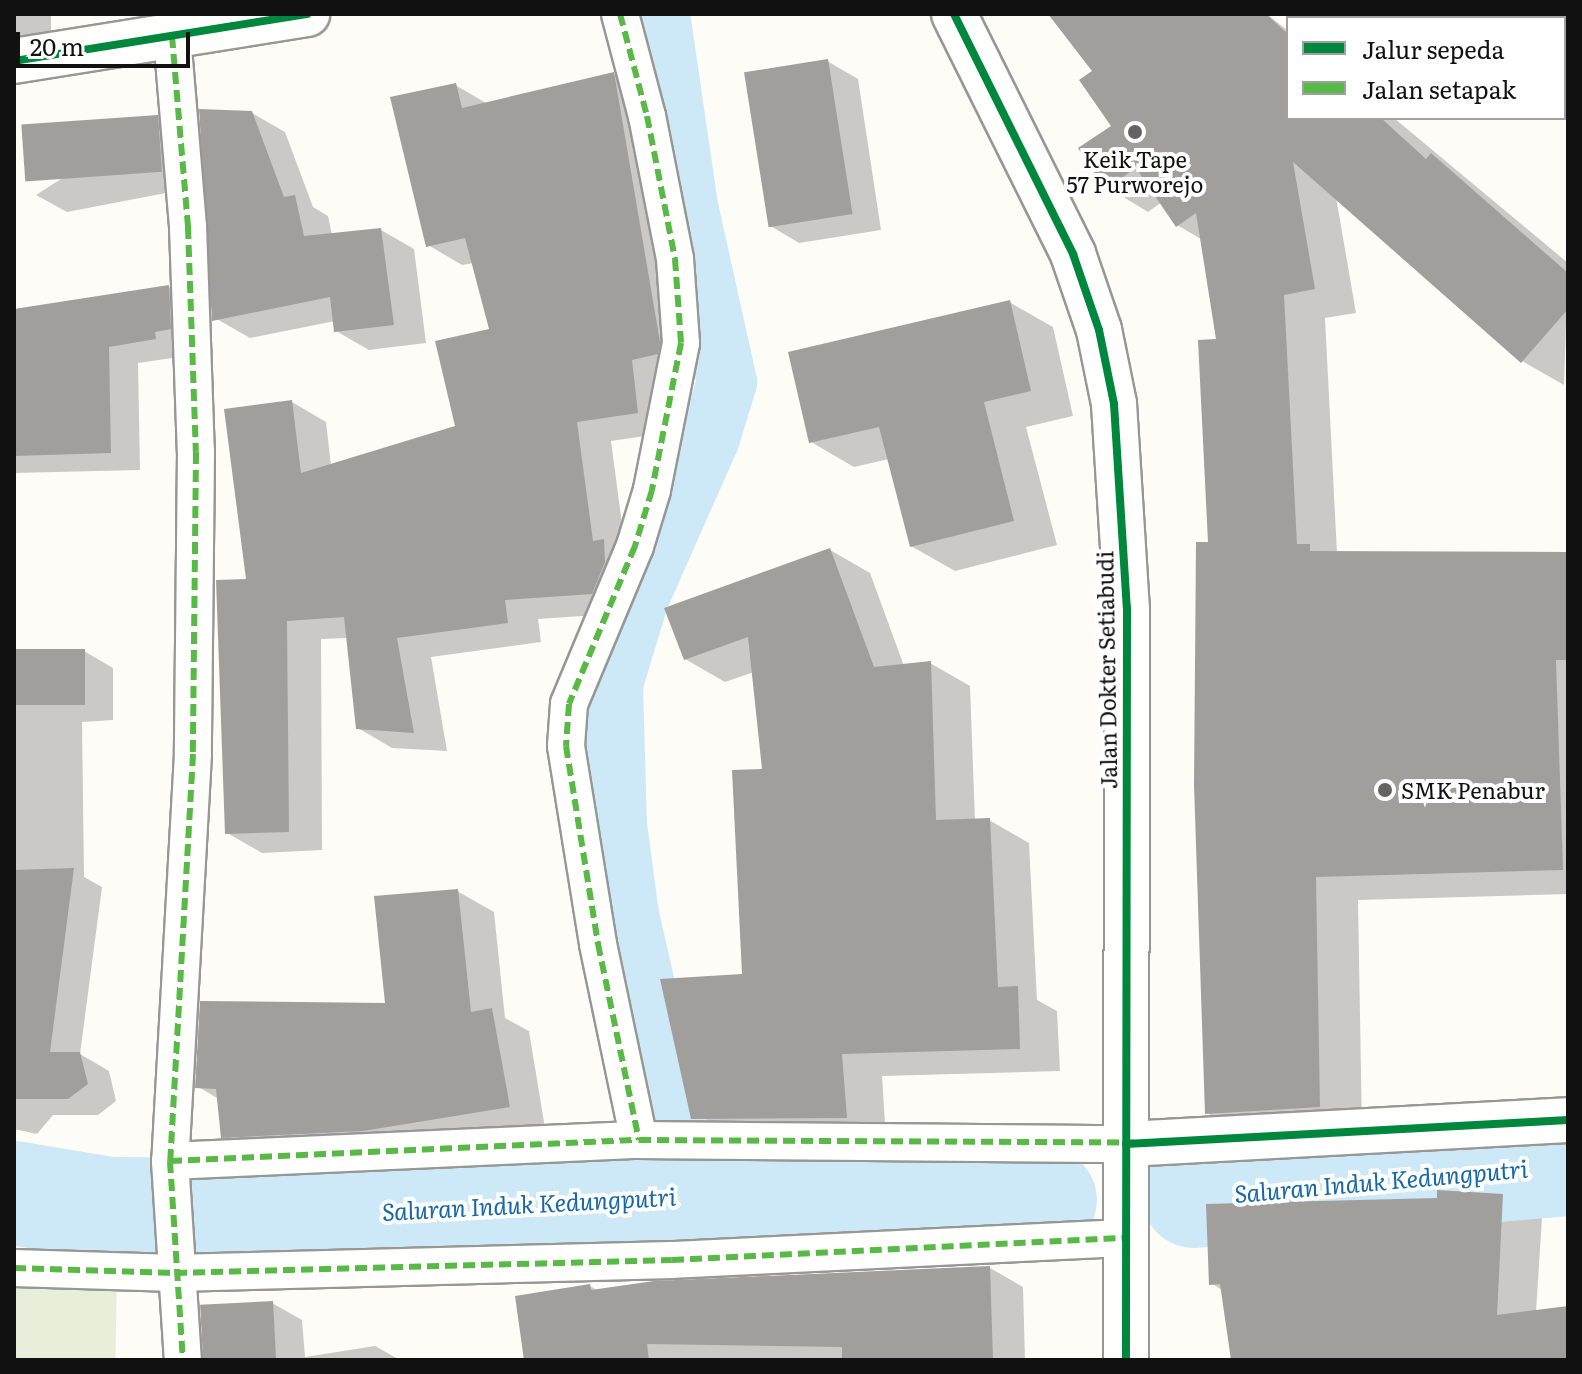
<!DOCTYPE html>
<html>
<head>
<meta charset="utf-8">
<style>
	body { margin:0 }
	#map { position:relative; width:1582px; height:1374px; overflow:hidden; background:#fdfcf7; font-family:Literata,serif }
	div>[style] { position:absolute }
	.cemetery>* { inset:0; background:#e9eedb; transform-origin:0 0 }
	.shadow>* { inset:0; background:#0003; transform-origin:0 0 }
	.canal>* { height:60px; margin:-30px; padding:0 30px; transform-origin:30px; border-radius:30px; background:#cde8f7 }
	.river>* { height:104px; margin:-52px; padding:0 52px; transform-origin:52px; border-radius:52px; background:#cde8f7 }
	.building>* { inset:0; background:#a19f9c; transform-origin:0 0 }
	.roads { filter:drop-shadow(2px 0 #979795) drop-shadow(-2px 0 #979795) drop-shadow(0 2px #979795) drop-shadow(0 -2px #979795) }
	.pedestrian>* { height:36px; margin:-18px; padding:0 18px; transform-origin:18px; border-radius:18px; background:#fffffe }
	.minor>* { height:44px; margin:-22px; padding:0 22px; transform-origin:22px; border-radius:22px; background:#fffffe }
	.tertiary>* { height:44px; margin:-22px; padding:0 22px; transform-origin:22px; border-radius:22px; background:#fffffe }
	.quiet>* { height:6px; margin-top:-3px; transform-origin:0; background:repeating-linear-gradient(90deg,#58b947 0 12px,transparent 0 18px) }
	.cycleway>* { height:8px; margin:-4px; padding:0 4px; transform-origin:4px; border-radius:4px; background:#00873e }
	.dots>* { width:22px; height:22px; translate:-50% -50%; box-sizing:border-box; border:4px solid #fff; border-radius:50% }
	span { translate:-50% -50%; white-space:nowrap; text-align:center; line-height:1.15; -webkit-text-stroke:8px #fff; paint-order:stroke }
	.poi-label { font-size:22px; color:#111 }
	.left { translate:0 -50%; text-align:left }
	.street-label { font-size:22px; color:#111 }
	.water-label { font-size:24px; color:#1768a6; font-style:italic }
	.frame { position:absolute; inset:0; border:16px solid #111; pointer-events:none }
	.legend { position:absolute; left:1286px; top:16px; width:280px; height:104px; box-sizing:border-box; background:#fff; border:2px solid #a0a0a0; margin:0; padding:10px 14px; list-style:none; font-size:24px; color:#111 }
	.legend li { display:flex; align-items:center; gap:16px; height:40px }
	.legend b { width:40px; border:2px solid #a0a0a0 }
	.scale { position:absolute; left:16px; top:32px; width:174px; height:36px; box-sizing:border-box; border:4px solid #111; border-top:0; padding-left:10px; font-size:24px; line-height:28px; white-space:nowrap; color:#111; -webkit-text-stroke:6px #fff; paint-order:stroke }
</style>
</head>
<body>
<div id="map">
	<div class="cemetery">
		<div style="left:14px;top:1269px;width:103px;height:91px;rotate:1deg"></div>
	</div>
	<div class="shadow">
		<div style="left:14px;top:14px;width:37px;height:27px"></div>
		<div style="clip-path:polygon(1051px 14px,1267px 14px,1288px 31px,1288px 118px,1394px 118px,1568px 263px,1564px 385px,1522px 361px,1336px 197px,1356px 313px,1325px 318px,1337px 553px,1568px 554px,1568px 894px,1358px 900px,1362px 1130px,1249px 1137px,1207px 1113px,1210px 544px,1219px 341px,1201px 239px,1177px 225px,1162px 202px,1148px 212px,1107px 187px,1114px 127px,1095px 71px)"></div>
		<div style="clip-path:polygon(1525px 14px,1568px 14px,1568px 45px,1564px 18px)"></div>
		<div style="clip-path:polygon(827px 61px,858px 79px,881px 230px,799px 243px,769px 225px)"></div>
		<div style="clip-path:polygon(613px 74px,648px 94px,672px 432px,611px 441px,626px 554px,638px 561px,639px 583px,627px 613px,538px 619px,541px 642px,431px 657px,447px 751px,392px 748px,358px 728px,348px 638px,321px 639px,322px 850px,262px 853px,227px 833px,248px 580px,292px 402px,326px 422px,331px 466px,457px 427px,491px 330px,474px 263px,462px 265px,428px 245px,455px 85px,488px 104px)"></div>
		<div style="clip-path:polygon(252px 113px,285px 132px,313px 207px,328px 216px,332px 235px,381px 230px,414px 249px,426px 343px,369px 350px,336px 331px,335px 321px,250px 338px,217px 319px)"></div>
		<div style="clip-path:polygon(157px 117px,187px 135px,192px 188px,67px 212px,36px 195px)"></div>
		<div style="clip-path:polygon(169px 287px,199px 305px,186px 356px,138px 363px,140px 470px,14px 473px,14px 311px)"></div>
		<div style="clip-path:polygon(1009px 302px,1053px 327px,1073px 416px,1026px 427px,1057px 545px,955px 571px,911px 546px,889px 459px,854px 467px,811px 442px)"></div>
		<div style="clip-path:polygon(830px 550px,870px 573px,904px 666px,930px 663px,970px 686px,975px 820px,989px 820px,1029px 843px,1037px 1000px,1057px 1011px,1060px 1071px,882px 1076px,886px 1140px,733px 1141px,692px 1118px,744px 976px,764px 771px,754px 672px,725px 682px,685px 659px)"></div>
		<div style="clip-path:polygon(84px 651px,113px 668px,113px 720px,82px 722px,84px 877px,102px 887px,80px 1054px,109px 1071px,116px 1101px,98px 1115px,53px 1115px,37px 1134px,14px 1129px,14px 657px)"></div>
		<div style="clip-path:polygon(457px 891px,494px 912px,505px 1018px,529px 1031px,545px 1128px,260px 1158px,223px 1136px,217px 1098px,197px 1086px,388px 1005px)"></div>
		<div style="clip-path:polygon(1503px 1196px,1542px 1218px,1536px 1312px,1568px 1308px,1568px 1360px,1233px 1360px,1222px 1290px,1211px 1283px)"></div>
		<div style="clip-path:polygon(990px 1268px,1023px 1287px,1025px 1360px,524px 1360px,517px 1298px,590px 1286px,598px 1291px)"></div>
		<div style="clip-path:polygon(272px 1303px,302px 1320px,305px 1357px,375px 1346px,400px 1360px,205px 1360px)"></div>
	</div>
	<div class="canal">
		<div style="left:660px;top:14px;width:194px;rotate:81.7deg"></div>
		<div style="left:688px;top:206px;width:180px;rotate:77.5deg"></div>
		<div style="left:727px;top:382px;width:59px;rotate:106.9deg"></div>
		<div style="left:710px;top:438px;width:175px;rotate:113.9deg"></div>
		<div style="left:639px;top:598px;width:90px;rotate:106.8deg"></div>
		<div style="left:613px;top:684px;width:141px;rotate:88.4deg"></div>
		<div style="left:617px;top:825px;width:91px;rotate:82.4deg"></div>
		<div style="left:629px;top:915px;width:287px;rotate:77.1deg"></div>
	</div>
	<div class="river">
		<div style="left:14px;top:1193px;width:97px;rotate:9.5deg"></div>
		<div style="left:110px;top:1209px;width:342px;rotate:0.3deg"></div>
		<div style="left:452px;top:1211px;width:242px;rotate:-3.8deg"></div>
		<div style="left:693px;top:1195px;width:265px;rotate:1.7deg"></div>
		<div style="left:958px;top:1203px;width:87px;rotate:-2deg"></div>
		<div style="left:1194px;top:1196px;width:375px;rotate:-4.9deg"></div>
	</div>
	<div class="building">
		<div style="clip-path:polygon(1048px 14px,1266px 14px,1288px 34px,1288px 118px,1381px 118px,1426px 159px,1431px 153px,1568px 273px,1568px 309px,1521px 363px,1293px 162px,1315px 289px,1284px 295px,1297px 544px,1310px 544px,1310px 551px,1568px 552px,1568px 660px,1556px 660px,1563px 870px,1316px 877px,1320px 1107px,1205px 1114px,1194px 785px,1196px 542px,1208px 542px,1198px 340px,1216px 339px,1196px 213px,1176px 227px,1136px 168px,1105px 189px,1078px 148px,1111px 126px,1079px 80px,1092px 71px)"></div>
		<div style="left:828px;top:59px;width:157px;height:85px;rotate:81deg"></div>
		<div style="clip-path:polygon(614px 72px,660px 342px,658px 354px,632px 360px,638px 413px,577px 422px,593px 541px,604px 539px,605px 562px,592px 594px,505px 600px,508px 623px,397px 638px,414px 733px,356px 729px,344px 617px,287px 621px,289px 832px,225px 834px,216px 580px,246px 579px,224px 409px,292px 400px,301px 473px,455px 426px,435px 341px,489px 329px,465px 238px,426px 247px,390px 97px,456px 83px,462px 108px)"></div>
		<div style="clip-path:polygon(199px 109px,252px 111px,284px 197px,295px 195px,304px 236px,381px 228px,394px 325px,334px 332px,330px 297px,212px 321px)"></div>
		<div style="left:158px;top:115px;width:57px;height:137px;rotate:86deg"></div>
		<div style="clip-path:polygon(169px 285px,171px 329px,155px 332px,156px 339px,109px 347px,111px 453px,14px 456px,14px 309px)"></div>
		<div style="clip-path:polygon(1010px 300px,1031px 391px,984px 402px,1014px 521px,910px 547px,879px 427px,809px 443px,788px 352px)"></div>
		<div style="clip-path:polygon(830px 548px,874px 667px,931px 661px,936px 820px,990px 818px,998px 987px,1018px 986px,1020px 1049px,842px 1054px,847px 1118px,691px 1119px,660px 979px,742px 974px,732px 770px,762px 769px,748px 637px,684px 660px,664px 608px)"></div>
		<div style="left:85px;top:649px;width:56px;height:71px;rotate:90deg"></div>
		<div style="clip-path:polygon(74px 868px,50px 1052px,80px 1052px,88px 1084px,68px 1099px,14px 1099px,14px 870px)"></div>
		<div style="clip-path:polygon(458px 889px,471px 1012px,492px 1008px,510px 1107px,363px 1131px,221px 1138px,216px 1089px,195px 1088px,200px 1001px,385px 1003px,374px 896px)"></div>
		<div style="clip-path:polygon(1437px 1190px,1503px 1194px,1497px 1315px,1568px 1306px,1568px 1360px,1231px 1360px,1220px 1284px,1209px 1285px,1206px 1204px,1437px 1198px)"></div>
		<div style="clip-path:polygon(990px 1266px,993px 1360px,842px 1360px,842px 1347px,647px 1344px,649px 1360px,524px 1360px,515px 1296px,590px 1284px,591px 1290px,654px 1281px)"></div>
		<div style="left:273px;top:1301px;width:59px;height:73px;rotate:87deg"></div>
	</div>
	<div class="roads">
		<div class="pedestrian">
			<div style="left:620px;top:14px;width:106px;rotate:75.2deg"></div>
			<div style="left:647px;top:116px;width:146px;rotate:78.9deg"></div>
			<div style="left:675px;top:259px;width:84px;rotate:85.9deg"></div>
			<div style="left:681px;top:343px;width:150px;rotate:101.2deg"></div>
			<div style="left:652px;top:490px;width:59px;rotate:106.9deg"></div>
			<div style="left:635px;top:546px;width:171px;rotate:112.7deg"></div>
			<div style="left:569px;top:704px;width:42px;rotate:94.1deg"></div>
			<div style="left:566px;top:746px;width:201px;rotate:80.8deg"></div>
			<div style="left:598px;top:944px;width:200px;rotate:78.2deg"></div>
			<div style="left:172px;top:36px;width:192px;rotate:85.2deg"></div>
			<div style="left:188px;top:227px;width:225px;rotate:88deg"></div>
			<div style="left:196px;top:452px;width:302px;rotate:90.6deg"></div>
			<div style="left:193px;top:754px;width:408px;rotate:93.2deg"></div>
			<div style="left:170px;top:1161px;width:199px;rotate:86.3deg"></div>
			<div style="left:170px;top:1161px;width:469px;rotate:-2.6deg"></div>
			<div style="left:639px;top:1140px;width:487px;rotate:0.5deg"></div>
			<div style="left:14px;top:1268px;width:161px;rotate:1.8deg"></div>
			<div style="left:175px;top:1273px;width:497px;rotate:-1.5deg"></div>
			<div style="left:672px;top:1260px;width:454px;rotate:-2.8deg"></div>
		</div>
		<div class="minor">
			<div style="left:14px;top:61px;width:297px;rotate:-9.1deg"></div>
			<div style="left:1126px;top:1144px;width:443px;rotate:-3.1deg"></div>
		</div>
		<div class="tertiary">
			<div style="left:954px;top:14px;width:268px;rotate:63.6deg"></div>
			<div style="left:1073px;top:254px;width:80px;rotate:71.1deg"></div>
			<div style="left:1099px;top:330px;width:76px;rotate:78.5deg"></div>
			<div style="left:1114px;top:404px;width:204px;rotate:86.4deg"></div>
			<div style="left:1127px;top:608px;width:752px;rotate:90.08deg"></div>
		</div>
	</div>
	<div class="quiet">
		<div style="left:620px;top:14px;width:106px;rotate:75.2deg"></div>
		<div style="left:647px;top:116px;width:146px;rotate:78.9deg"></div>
		<div style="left:675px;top:259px;width:84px;rotate:85.9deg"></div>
		<div style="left:681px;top:343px;width:150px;rotate:101.2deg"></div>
		<div style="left:652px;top:490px;width:59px;rotate:106.9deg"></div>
		<div style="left:635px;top:546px;width:171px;rotate:112.7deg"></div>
		<div style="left:569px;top:704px;width:42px;rotate:94.1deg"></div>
		<div style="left:566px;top:746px;width:201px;rotate:80.8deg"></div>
		<div style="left:598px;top:944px;width:200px;rotate:78.2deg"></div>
		<div style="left:172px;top:36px;width:192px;rotate:85.2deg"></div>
		<div style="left:188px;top:227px;width:225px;rotate:88deg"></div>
		<div style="left:196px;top:452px;width:302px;rotate:90.6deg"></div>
		<div style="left:193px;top:754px;width:408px;rotate:93.2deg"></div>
		<div style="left:170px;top:1161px;width:199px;rotate:86.3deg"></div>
		<div style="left:170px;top:1161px;width:469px;rotate:-2.6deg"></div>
		<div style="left:639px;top:1140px;width:495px;rotate:0.3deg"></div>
		<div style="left:14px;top:1268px;width:161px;rotate:1.8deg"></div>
		<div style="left:175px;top:1273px;width:497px;rotate:-1.5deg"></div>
		<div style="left:672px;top:1260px;width:454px;rotate:-2.8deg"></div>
	</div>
	<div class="cycleway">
		<div style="left:954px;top:14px;width:268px;rotate:63.6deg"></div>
		<div style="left:1073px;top:254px;width:80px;rotate:71.1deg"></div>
		<div style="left:1099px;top:330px;width:76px;rotate:78.5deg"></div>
		<div style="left:1114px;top:404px;width:204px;rotate:86.4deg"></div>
		<div style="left:1127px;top:608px;width:752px;rotate:90.08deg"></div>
		<div style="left:14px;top:61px;width:297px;rotate:-9.1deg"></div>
		<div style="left:1126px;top:1144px;width:443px;rotate:-3.1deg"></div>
	</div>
	<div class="dots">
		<div style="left:1135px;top:132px;background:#646362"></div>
		<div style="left:1385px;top:790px;background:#646362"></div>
	</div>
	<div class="poi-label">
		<span style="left:1135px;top:171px">Keik Tape<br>57 Purworejo</span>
		<span class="left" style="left:1401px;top:790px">SMK Penabur</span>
	</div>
	<div class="street-label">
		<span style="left:1106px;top:670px;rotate:-91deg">Jalan Dokter Setiabudi</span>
	</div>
	<div class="water-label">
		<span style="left:1381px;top:1180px;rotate:-5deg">Saluran Induk Kedungputri</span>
		<span style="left:529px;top:1203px;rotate:-3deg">Saluran Induk Kedungputri</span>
	</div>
	<div class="frame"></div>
	<ul class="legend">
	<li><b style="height:10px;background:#00873e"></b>Jalur sepeda</li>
	<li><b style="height:10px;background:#58b947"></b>Jalan setapak</li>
	</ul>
	<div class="scale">20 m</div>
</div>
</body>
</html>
